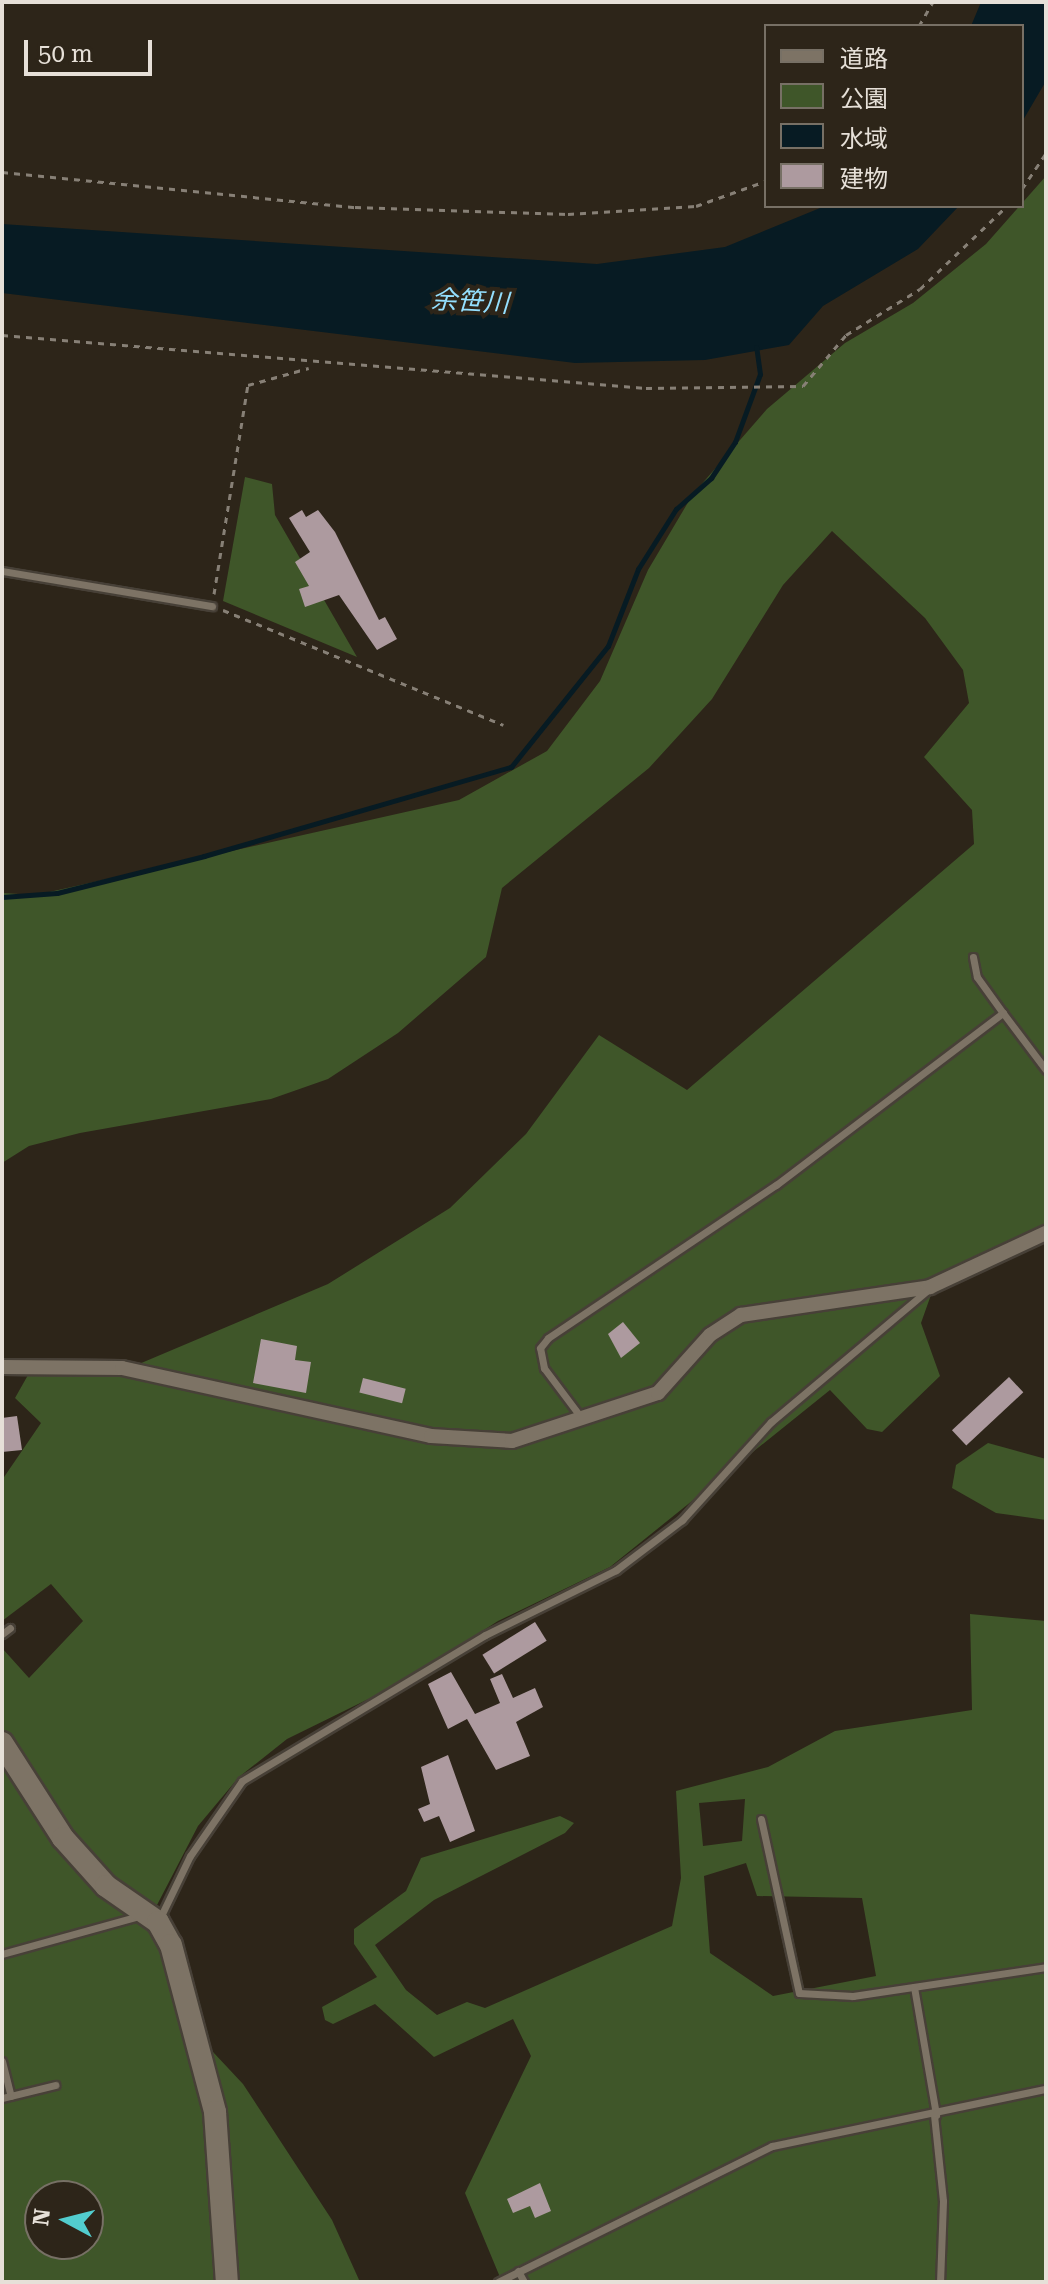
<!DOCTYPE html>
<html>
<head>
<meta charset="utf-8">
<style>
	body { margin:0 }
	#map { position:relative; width:1048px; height:2284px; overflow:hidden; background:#2d2519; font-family:"Roboto Serif","Noto Sans JP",serif }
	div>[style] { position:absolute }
	.green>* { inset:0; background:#3f5629 }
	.water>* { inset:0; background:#071b23 }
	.stream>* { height:5px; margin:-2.5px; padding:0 2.5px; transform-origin:2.5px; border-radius:2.5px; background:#071b23 }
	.building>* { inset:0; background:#ad9a9f; transform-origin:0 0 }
	.path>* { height:3px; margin-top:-1.5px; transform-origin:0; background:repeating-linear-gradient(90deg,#878076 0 6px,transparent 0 12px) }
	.roads { filter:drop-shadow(2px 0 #474037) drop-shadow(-2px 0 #474037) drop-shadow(0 2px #474037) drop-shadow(0 -2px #474037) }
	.lane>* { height:7px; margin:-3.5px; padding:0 3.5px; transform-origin:3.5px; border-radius:3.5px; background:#7d7365 }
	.street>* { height:14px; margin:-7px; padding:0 7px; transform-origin:7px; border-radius:7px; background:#7d7365 }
	.secondary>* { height:22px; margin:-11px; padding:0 11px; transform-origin:11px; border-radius:11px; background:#7d7365 }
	span { translate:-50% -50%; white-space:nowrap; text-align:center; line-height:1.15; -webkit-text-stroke:8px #2d2519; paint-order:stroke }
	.water-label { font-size:26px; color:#94dffe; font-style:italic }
	.frame { position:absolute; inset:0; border:4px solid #e6e0d8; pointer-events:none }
	.legend { position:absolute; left:764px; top:24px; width:260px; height:184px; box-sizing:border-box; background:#2d2519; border:2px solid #777065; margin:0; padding:10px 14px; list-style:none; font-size:24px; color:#e6e0d8 }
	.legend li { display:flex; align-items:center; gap:16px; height:40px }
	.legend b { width:40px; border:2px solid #777065 }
	.north { position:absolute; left:24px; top:2180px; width:80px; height:80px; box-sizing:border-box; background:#2d2519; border:2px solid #777065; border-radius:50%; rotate:277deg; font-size:22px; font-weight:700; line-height:32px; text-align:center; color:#e6e0d8 }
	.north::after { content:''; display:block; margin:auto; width:28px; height:36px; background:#52cdce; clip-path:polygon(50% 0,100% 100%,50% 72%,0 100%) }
	.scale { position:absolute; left:24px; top:40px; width:128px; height:36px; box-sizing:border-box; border:4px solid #e6e0d8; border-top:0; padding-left:10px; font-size:24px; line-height:28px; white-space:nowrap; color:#e6e0d8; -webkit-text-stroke:6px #2d2519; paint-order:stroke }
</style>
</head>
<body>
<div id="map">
	<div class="green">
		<div style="clip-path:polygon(evenodd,1046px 176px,1046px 1238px,937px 1278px,921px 1323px,940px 1376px,882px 1432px,867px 1429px,830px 1390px,610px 1567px,498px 1621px,401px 1683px,287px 1739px,239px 1777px,198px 1826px,157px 1905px,153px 1928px,184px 2021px,243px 2084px,332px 2220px,360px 2282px,2px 2282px,2px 1762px,17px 1755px,2px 1732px,2px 1648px,29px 1678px,83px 1621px,51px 1584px,2px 1621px,2px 1480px,41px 1423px,15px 1398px,28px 1375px,120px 1372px,328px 1284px,450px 1208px,526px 1134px,599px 1035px,687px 1090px,974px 844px,972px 810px,924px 757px,969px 703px,963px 670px,925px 618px,832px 531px,783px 585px,712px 699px,649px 768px,502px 888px,486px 957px,398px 1033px,328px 1079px,271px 1099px,80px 1133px,29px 1146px,2px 1163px,2px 893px,36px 895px,459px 800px,547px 751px,600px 681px,648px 570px,693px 494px,767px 409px,845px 343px,913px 303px,986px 244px,1046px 176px,40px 2196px,88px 2196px,88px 2244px,40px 2244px,40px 2196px)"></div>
		<div style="clip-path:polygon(245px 477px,272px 484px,275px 515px,357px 657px,223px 601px)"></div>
		<div style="clip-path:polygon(988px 1443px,1046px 1459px,1046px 1520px,996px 1513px,952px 1488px,956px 1465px)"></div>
		<div style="clip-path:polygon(evenodd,970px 1614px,1046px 1621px,1046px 2282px,502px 2282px,465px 2193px,531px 2056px,513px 2019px,434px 2057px,375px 2004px,333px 2024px,325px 2020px,322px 2007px,377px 1977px,354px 1944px,354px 1929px,406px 1891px,421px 1858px,560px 1816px,574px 1823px,565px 1833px,434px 1900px,375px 1945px,406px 1990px,437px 2015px,467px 2002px,485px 2008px,672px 1926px,681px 1878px,676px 1791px,768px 1767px,835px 1731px,972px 1710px,970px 1614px,745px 1799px,742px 1841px,703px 1846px,699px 1803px,745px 1799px,970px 1614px,746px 1863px,757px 1896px,862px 1898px,876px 1976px,773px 1996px,710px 1953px,704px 1876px,746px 1863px)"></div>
	</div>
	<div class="water">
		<div style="clip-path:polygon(981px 2px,1046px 2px,1046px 81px,1022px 122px,1022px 26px,971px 26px)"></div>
		<div style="clip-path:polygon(825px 206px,959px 206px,918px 249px,823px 306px,789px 345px,705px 360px,575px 363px,2px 293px,2px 224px,597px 264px,725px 247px)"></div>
	</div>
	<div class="stream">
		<div style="left:2px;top:897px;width:55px;rotate:-4.2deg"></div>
		<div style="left:57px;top:893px;width:152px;rotate:-14.1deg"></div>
		<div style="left:204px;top:856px;width:320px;rotate:-16.2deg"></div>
		<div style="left:511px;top:767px;width:155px;rotate:-51.3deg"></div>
		<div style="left:608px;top:646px;width:83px;rotate:-68.7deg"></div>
		<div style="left:638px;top:569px;width:71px;rotate:-57.7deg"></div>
		<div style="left:676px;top:509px;width:47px;rotate:-41.5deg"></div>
		<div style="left:711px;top:478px;width:43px;rotate:-56.3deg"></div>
		<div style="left:735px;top:442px;width:72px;rotate:-69.8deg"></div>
		<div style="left:760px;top:374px;width:27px;rotate:-98deg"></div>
	</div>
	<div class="building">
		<div style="clip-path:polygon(302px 510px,306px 517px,318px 510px,335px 532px,379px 620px,385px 617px,397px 639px,377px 650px,339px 595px,305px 607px,299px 589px,309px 586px,295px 562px,310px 552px,289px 518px)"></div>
		<div style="clip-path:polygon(623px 1322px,640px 1343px,621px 1358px,608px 1334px)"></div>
		<div style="clip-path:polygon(261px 1339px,297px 1346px,295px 1360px,311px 1362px,306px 1393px,253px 1383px)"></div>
		<div style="left:1009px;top:1377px;width:21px;height:78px;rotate:47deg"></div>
		<div style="left:363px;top:1378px;width:44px;height:15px;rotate:14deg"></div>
		<div style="clip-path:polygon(17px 1416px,22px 1450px,2px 1452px,2px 1418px)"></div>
		<div style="left:535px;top:1622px;width:22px;height:62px;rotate:58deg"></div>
		<div style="clip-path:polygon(451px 1672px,475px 1714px,500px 1703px,490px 1679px,502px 1674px,513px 1698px,535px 1688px,543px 1707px,516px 1722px,530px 1756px,496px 1770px,467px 1719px,448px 1729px,428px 1684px)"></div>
		<div style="clip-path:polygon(448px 1755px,475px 1831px,450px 1842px,439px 1816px,424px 1822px,418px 1809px,430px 1804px,421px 1767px)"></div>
		<div style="clip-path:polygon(540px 2183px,551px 2211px,535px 2218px,530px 2206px,513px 2213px,507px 2199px)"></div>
	</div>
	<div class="path">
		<div style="left:919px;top:26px;width:28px;rotate:-60deg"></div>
		<div style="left:2px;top:172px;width:355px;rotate:5.7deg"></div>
		<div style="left:355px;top:207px;width:213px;rotate:1.9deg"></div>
		<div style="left:568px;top:214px;width:128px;rotate:-3.6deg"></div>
		<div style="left:696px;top:206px;width:74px;rotate:-19.7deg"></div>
		<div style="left:1022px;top:189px;width:43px;rotate:-56.3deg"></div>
		<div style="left:2px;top:335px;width:646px;rotate:4.7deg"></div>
		<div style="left:646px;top:388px;width:157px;rotate:-0.7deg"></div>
		<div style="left:803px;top:386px;width:67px;rotate:-49.9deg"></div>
		<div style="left:846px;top:335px;width:87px;rotate:-31.9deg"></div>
		<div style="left:920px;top:289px;width:120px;rotate:-43.7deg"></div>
		<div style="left:214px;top:594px;width:212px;rotate:-80.8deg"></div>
		<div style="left:248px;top:385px;width:63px;rotate:-15.6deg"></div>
		<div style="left:223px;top:610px;width:303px;rotate:22.3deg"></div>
	</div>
	<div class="roads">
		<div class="lane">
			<div style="left:2px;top:571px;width:213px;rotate:9.5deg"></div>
			<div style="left:973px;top:957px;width:20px;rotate:79deg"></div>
			<div style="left:977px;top:977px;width:44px;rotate:54.2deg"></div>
			<div style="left:583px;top:1420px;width:65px;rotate:-126.9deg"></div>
			<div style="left:544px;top:1368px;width:20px;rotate:-101deg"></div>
			<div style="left:540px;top:1348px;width:13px;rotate:-51deg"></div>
			<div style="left:548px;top:1338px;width:275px;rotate:-33.9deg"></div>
			<div style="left:776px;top:1185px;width:285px;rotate:-37.2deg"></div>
			<div style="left:1003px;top:1013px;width:71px;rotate:53deg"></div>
			<div style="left:2px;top:1634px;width:10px;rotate:-37deg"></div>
			<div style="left:761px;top:1819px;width:178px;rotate:77.7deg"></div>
			<div style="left:799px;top:1993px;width:54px;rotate:3.2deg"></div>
			<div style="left:853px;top:1996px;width:195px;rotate:-8.5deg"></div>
			<div style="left:159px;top:1920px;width:71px;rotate:-64.2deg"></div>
			<div style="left:190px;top:1856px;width:91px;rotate:-55.3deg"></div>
			<div style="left:242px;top:1781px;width:283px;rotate:-31deg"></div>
			<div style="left:485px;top:1635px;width:146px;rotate:-26.4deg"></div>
			<div style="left:616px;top:1570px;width:83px;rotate:-37.1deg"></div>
			<div style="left:682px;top:1520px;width:132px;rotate:-47.8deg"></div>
			<div style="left:771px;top:1422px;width:207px;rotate:-40.1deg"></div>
			<div style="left:2px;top:1954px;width:142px;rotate:-15.5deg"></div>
			<div style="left:914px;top:1987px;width:130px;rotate:80.2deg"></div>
			<div style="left:2px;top:2061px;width:36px;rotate:76deg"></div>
			<div style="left:2px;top:2098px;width:55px;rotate:-13.8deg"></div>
			<div style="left:934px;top:2115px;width:86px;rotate:84deg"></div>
			<div style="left:943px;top:2201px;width:81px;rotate:92.1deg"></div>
			<div style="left:518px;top:2271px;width:13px;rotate:61deg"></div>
			<div style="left:498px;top:2282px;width:306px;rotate:-26.4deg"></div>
			<div style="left:772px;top:2146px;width:280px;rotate:-11.8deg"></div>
		</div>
		<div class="street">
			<div style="left:2px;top:1367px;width:120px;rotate:0.5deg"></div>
			<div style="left:122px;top:1368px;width:316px;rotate:12.4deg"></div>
			<div style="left:431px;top:1436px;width:81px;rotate:3.5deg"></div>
			<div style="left:512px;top:1441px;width:154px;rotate:-18.2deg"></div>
			<div style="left:658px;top:1393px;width:78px;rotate:-48.1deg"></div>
			<div style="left:710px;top:1335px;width:37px;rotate:-33deg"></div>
			<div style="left:741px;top:1315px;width:191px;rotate:-8.4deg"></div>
			<div style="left:930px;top:1287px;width:128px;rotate:-25deg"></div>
		</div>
		<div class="secondary">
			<div style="left:2px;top:1743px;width:113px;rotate:57.3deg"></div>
			<div style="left:63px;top:1838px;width:64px;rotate:48.1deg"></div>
			<div style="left:106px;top:1886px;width:63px;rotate:34.7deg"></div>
			<div style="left:158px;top:1922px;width:26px;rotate:61deg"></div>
			<div style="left:171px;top:1945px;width:173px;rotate:75.2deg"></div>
			<div style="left:215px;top:2112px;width:170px;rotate:86deg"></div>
		</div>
	</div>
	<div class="water-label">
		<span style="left:470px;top:302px;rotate:3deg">余笹川</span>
	</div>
	<div class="frame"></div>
	<ul class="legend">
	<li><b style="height:10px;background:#7d7365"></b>道路</li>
	<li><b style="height:22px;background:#3f5629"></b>公園</li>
	<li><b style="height:22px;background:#071b23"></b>水域</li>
	<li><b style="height:22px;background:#ad9a9f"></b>建物</li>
	</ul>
	<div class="north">N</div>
	<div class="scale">50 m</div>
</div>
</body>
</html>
